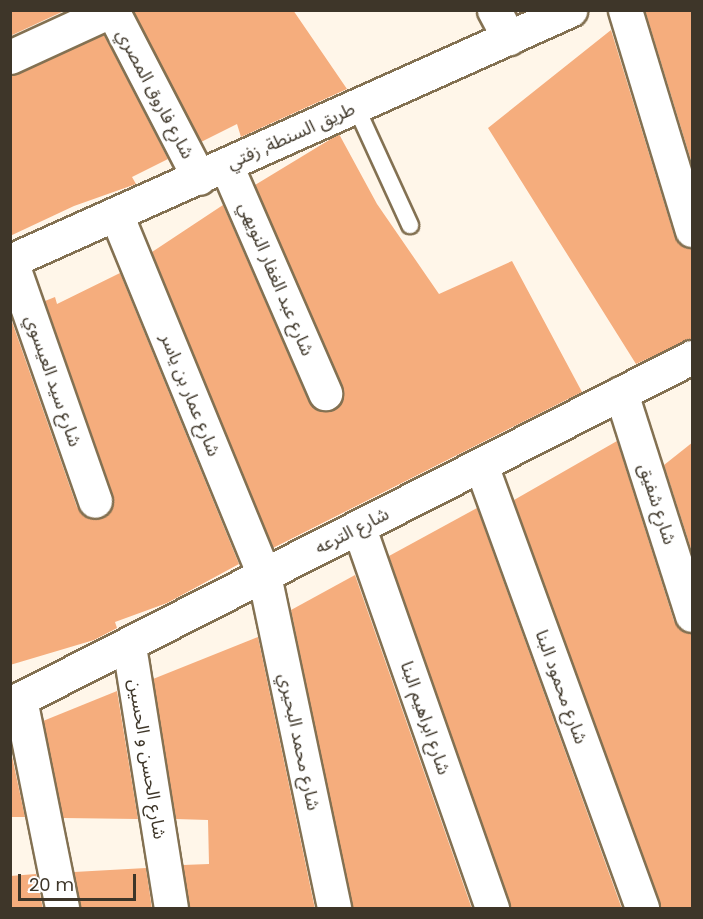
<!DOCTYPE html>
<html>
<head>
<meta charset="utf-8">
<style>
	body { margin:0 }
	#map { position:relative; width:703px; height:919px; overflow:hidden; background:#fff6e9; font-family:Poppins,"Noto Sans Arabic",sans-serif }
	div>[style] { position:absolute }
	.building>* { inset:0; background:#f5ad7d }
	.roads { filter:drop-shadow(2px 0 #837152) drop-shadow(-2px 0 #837152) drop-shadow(0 2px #837152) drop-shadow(0 -2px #837152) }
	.lane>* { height:16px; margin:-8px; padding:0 8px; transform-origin:8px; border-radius:8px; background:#fff }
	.street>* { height:33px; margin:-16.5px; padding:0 16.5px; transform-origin:16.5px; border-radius:16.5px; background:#fff }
	.primary>* { height:33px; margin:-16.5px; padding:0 16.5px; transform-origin:16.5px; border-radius:16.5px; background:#fff }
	span { translate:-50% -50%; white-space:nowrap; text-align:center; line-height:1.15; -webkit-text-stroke:5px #fff; paint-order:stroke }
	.street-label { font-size:18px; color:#3e3629 }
	.frame { position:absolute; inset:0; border:12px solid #3e3629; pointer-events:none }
	.scale { position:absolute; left:18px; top:874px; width:118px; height:27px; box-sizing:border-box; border:3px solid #3e3629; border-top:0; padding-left:8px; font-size:18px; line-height:21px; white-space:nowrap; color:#3e3629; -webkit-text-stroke:4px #fff; paint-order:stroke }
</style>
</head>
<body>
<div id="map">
	<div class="building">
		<div style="clip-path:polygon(10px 10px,66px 10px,10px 36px)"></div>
		<div style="clip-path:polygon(133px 10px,293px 10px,347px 89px,241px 137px,237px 124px,201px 142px)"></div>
		<div style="clip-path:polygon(645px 10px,693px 10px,693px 167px)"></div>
		<div style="clip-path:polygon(611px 30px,674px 235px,680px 244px,693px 248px,693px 338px,636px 364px,488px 128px)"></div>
		<div style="clip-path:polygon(104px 35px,168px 159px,132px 177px,136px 184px,74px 206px,10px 236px,10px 75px)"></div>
		<div style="clip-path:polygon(339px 134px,377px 204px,439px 294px,512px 261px,582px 392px,273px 548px,152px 252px,223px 205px,308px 400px,322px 411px,333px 410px,343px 396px,342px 386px,255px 185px)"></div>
		<div style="clip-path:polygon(120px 273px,239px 564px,167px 603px,115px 622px,117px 628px,94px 640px,10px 665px,10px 316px,77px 507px,91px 519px,102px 518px,113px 505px,113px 495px,45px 301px,55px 297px,57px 304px)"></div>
		<div style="clip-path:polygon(617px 441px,674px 621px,680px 629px,693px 633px,693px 909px,660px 909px,514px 500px)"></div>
		<div style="clip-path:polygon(693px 442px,693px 555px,664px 465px)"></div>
		<div style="clip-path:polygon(477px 508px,622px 909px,510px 909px,389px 556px)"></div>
		<div style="clip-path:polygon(355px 575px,472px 909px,352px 909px,291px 610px)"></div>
		<div style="clip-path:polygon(258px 637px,315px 909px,189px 909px,183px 865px,209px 864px,208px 820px,176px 819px,153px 679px)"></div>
		<div style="clip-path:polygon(117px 691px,138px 819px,63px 818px,43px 721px)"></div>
		<div style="clip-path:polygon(10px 747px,25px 817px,10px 817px)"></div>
		<div style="clip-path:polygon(146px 868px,152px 909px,80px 909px,74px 872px)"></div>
		<div style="clip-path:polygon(36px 874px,43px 909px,10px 909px,10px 876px)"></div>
	</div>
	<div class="roads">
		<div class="lane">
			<div style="left:356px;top:107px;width:130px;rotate:65.4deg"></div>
		</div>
		<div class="street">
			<div style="left:494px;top:10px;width:32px;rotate:62deg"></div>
			<div style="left:625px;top:10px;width:230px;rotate:73.1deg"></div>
			<div style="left:10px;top:57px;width:112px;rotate:-24.7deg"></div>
			<div style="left:112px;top:10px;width:189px;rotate:62.6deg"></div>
			<div style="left:226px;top:165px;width:249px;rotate:66.5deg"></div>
			<div style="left:116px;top:214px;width:390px;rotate:67.7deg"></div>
			<div style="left:264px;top:575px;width:340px;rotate:78.1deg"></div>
			<div style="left:11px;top:261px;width:254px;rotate:70.7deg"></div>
			<div style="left:621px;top:393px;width:233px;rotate:72.3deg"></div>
			<div style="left:481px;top:465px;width:471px;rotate:70deg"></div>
			<div style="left:359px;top:528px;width:403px;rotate:70.7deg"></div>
			<div style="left:129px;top:646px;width:265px;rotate:80.9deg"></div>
			<div style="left:20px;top:699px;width:213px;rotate:78.6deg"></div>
			<div style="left:10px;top:704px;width:765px;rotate:-26.97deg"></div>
		</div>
		<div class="primary">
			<div style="left:10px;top:261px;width:614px;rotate:-24.14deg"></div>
		</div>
	</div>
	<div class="street-label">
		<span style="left:155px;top:94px;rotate:62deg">شارع فاروق المصري</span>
		<span style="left:291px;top:136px;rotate:-24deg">طريق السنطة, زفتي</span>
		<span style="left:276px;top:279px;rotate:67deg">شارع عبد الغفار النويهي</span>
		<span style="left:53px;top:381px;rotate:71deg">شارع سيد العيسوي</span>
		<span style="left:190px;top:395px;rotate:68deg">شارع عمار بن ياسر</span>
		<span style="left:657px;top:504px;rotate:72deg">شارع شفيق</span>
		<span style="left:352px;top:531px;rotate:-27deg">شارع الترعه</span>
		<span style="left:561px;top:687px;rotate:70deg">شارع محمود البنا</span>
		<span style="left:425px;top:718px;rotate:71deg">شارع ابراهيم البنا</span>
		<span style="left:299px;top:742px;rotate:78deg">شارع محمد البحيري</span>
		<span style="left:147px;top:759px;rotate:81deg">شارع الحسن و الحسين</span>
	</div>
	<div class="frame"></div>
	<div class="scale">20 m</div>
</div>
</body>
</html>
